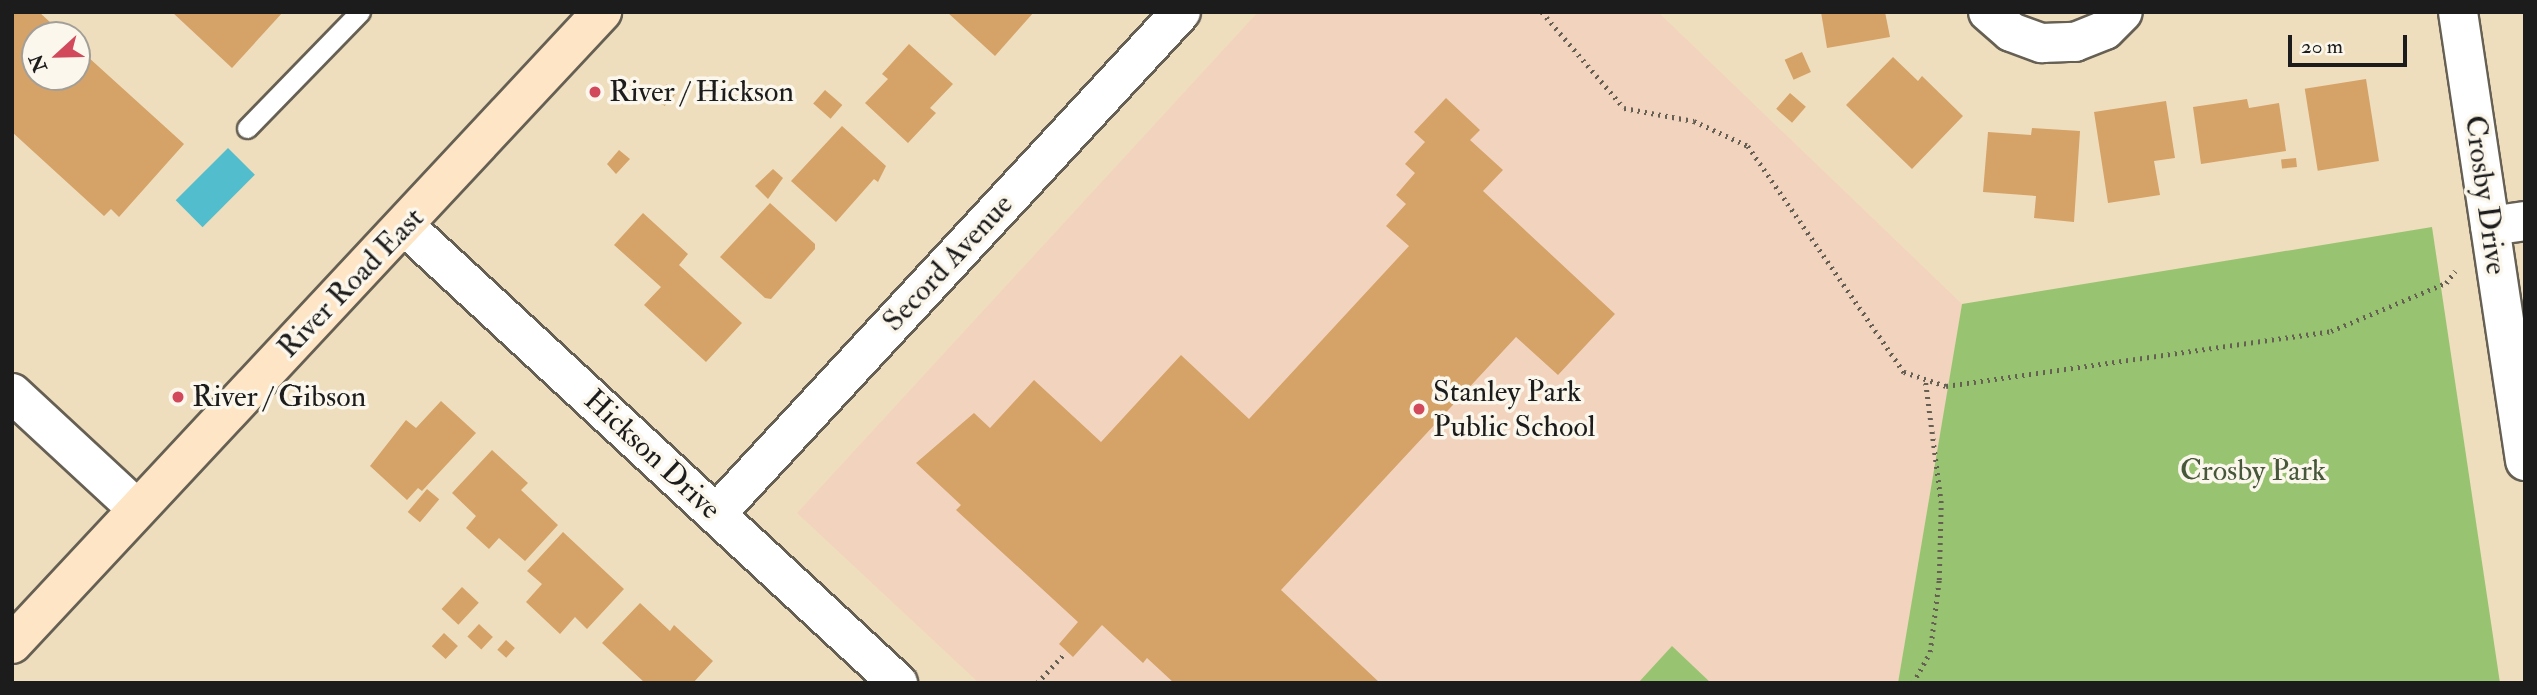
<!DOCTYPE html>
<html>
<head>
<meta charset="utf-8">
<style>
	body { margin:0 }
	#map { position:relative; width:2537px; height:695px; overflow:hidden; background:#efdebd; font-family:"IM FELL Double Pica",serif }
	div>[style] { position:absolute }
	.built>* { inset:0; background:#f2d4be }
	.green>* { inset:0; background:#98c472 }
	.water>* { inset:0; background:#52becd; transform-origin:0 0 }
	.building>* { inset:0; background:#d5a268; transform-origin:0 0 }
	.path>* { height:4.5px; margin-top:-2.25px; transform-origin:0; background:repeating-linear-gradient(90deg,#666054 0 2px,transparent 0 7px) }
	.roads { filter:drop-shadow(2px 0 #666054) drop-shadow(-2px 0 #666054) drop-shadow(0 2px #666054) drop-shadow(0 -2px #666054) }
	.lane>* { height:19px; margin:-9.5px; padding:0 9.5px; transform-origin:9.5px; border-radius:9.5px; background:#fff }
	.street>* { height:38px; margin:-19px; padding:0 19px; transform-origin:19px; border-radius:19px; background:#fff }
	.secondary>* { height:38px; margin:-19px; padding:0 19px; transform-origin:19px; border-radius:19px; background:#fee5c5 }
	.dots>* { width:19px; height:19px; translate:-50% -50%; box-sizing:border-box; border:4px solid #fbf7ec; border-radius:50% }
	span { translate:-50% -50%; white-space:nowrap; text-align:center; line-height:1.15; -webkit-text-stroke:7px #fbf7ec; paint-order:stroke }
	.poi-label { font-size:30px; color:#1c1c1c }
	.left { translate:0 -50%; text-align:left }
	.street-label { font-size:30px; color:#1c1c1c }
	.park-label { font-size:30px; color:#47573a }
	.frame { position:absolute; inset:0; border:14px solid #1c1c1c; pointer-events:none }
	.north { position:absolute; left:21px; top:21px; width:70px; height:70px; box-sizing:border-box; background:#fbf7ec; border:2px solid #a29f99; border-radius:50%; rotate:248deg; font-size:19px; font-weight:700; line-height:28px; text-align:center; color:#1c1c1c }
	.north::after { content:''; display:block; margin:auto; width:24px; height:32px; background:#d1495b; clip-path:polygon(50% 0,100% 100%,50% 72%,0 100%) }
	.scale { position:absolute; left:2288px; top:35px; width:119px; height:32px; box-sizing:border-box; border:4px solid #1c1c1c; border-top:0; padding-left:9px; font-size:21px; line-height:24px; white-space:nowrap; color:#1c1c1c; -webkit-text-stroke:5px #fbf7ec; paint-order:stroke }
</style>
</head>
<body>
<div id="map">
	<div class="built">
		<div style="clip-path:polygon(1258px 12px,1658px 12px,1962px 304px,1898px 683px,979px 683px,797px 513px)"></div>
	</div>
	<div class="green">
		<div style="clip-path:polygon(2432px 227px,2500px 683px,1898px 683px,1962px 304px)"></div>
		<div style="clip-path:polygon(1672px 646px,1711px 683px,1638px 683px)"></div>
	</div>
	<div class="water">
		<div style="left:228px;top:148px;width:38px;height:74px;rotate:45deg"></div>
	</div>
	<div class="building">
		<div style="clip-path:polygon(12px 12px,39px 12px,64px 35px,35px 35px,35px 77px,77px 77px,77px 47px,184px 144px,119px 217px,111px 209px,104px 216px,12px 132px)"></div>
		<div style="clip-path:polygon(172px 12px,283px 12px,232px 68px)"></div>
		<div style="clip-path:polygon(947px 12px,1034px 12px,995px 56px)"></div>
		<div style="clip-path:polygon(1821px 12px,1885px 12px,1890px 37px,1827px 48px)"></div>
		<div style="clip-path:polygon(909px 44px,953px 84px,930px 108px,936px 113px,908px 143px,865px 103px,888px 79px,882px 74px)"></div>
		<div style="left:1802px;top:52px;width:22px;height:19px;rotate:66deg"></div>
		<div style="clip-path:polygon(1893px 57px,1918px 81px,1922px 76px,1963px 116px,1912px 169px,1846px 105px)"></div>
		<div style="left:2366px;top:79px;width:83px;height:62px;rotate:81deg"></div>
		<div style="left:667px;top:84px;width:13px;height:18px;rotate:42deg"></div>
		<div style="left:825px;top:90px;width:23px;height:18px;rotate:41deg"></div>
		<div style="left:1790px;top:93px;width:21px;height:21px;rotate:41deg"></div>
		<div style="clip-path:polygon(1446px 98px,1480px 130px,1470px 140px,1503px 170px,1483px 191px,1615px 314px,1558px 375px,1516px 337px,1281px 590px,1380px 683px,1174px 683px,1147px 658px,1143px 663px,1102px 625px,1073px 657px,1059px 644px,1078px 622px,956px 510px,961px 505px,916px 463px,974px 413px,990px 428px,1034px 380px,1101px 442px,1181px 355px,1249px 419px,1409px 246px,1386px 226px,1406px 204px,1396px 195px,1415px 173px,1405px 164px,1425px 142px,1414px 132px)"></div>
		<div style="clip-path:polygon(2247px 99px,2249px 108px,2279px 103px,2286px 151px,2201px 164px,2193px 107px)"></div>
		<div style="clip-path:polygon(2166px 101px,2175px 158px,2154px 161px,2160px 195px,2108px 203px,2094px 112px)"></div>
		<div style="clip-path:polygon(842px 126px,886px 166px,878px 182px,874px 179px,836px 222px,791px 181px)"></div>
		<div style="clip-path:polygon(2032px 128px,2080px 131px,2074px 222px,2034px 218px,2036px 196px,1983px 192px,1988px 132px,2031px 135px)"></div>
		<div style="clip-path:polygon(619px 150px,630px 159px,616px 174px,607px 164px)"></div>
		<div style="left:2296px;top:158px;width:9px;height:15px;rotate:84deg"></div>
		<div style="clip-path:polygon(773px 169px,783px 178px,768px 199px,755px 186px)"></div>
		<div style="clip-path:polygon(770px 203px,815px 244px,815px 249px,771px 299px,765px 298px,720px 257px)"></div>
		<div style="clip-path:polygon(643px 213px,688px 254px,679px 265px,742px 323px,706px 362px,644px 305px,661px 287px,614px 245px)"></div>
		<div style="clip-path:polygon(441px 401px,476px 433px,422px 491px,418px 488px,407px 500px,370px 466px,406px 420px,416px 428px)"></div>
		<div style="clip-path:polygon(492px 450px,528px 483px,521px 490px,558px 525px,525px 561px,499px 538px,489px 549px,466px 528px,476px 516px,452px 493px)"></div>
		<div style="left:427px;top:489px;width:16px;height:30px;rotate:40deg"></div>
		<div style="clip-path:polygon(563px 532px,624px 589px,587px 629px,575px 617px,560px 634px,526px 602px,542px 584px,527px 571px)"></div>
		<div style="left:462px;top:587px;width:23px;height:30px;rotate:43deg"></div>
		<div style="clip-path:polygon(640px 603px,670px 631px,674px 625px,713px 661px,693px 683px,645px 683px,602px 643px)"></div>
		<div style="left:479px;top:624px;width:19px;height:17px;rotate:43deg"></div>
		<div style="left:444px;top:633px;width:19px;height:18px;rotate:43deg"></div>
		<div style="left:506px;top:640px;width:12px;height:13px;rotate:42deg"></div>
	</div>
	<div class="path">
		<div style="left:1542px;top:12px;width:126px;rotate:49.5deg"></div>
		<div style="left:1624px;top:108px;width:71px;rotate:10.5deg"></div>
		<div style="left:1694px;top:121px;width:60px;rotate:24.8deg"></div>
		<div style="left:1748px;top:146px;width:275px;rotate:55.4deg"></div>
		<div style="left:1904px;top:372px;width:44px;rotate:18.4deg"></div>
		<div style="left:1946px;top:386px;width:389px;rotate:-8.1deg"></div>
		<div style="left:2331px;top:331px;width:125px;rotate:-22.7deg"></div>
		<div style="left:2446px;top:283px;width:15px;rotate:-53deg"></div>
		<div style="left:1037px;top:683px;width:40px;rotate:-47deg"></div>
		<div style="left:1913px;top:683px;width:35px;rotate:-61deg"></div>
		<div style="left:1930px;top:652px;width:73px;rotate:-82.9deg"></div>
		<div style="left:1939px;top:580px;width:77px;rotate:-88.5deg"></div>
		<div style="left:1941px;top:503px;width:125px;rotate:-97.4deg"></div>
	</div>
	<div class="roads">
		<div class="lane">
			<div style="left:247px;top:128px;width:162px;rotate:-45.8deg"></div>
		</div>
		<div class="street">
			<div style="left:1988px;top:12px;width:30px;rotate:41deg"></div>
			<div style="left:2011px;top:32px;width:33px;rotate:20deg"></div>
			<div style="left:2042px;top:43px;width:33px;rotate:-2deg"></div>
			<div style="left:2075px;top:42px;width:32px;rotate:-22deg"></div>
			<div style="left:2105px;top:30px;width:25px;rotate:-45deg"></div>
			<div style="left:2458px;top:12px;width:454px;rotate:81.5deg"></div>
			<div style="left:2490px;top:226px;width:35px;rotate:-8deg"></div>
			<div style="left:406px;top:227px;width:671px;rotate:42.83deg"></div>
			<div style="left:12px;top:393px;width:169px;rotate:42.8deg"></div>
			<div style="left:716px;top:514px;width:684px;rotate:-47.19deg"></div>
		</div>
		<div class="secondary">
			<div style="left:12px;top:644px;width:865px;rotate:-46.97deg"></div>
		</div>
	</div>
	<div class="dots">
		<div style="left:595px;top:92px;background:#d1495b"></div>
		<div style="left:178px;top:397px;background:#d1495b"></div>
		<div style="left:1419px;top:409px;background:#d1495b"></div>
	</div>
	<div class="poi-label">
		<span class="left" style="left:609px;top:92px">River / Hickson</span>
		<span class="left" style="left:1433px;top:409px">Stanley Park<br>Public School</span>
		<span class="left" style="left:192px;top:397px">River / Gibson</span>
	</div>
	<div class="street-label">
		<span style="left:2485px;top:195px;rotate:82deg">Crosby Drive</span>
		<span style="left:948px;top:263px;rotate:-47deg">Secord Avenue</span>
		<span style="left:351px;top:283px;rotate:-46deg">River Road East</span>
		<span style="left:652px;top:455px;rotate:43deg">Hickson Drive</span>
	</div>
	<div class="park-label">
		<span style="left:2253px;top:471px">Crosby Park</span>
	</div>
	<div class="frame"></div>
	<div class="north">N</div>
	<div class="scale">20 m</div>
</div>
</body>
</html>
